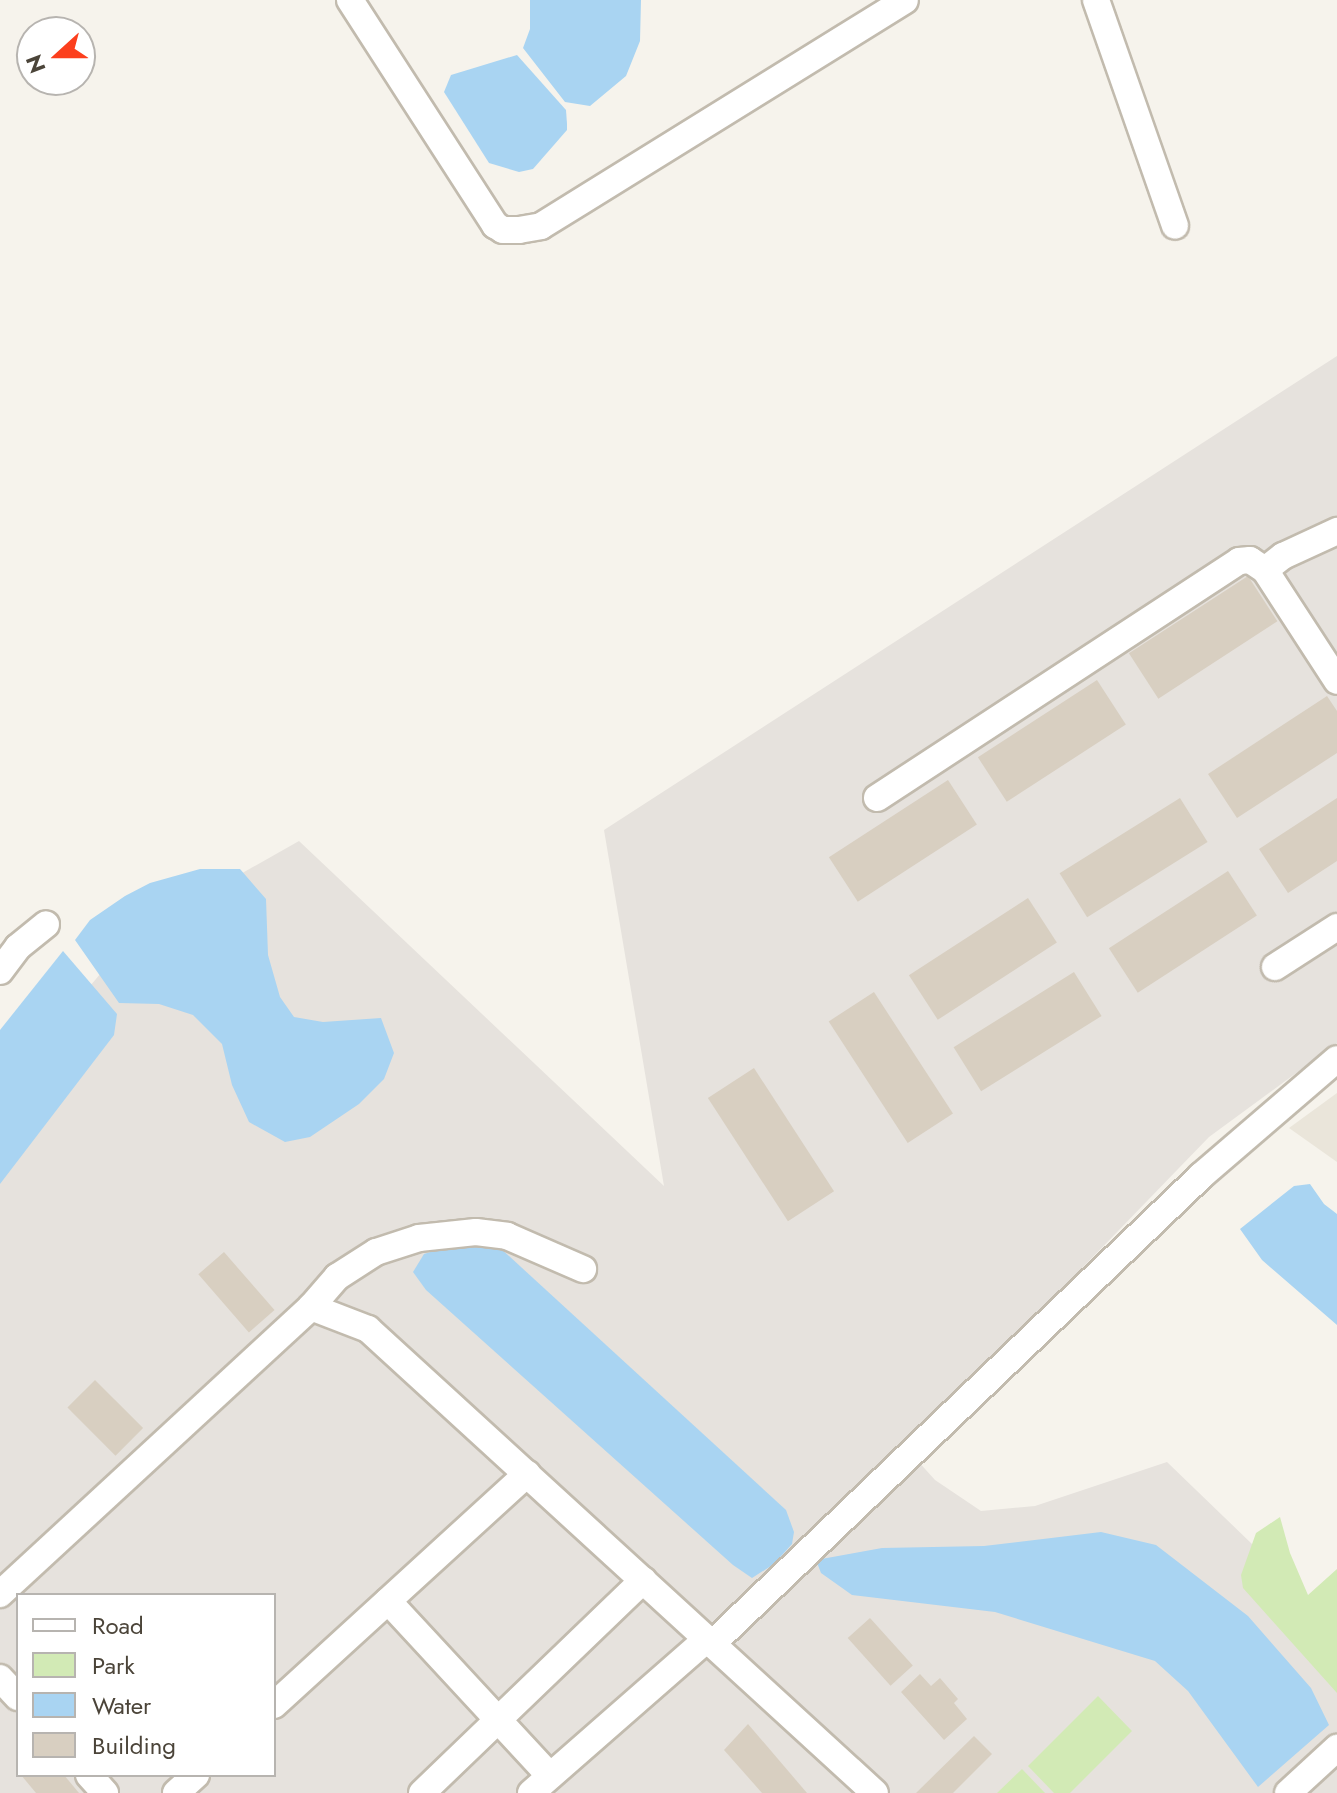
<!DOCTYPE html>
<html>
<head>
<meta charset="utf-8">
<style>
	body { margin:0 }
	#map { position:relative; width:1337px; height:1793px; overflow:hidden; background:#f6f3ec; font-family:Jost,sans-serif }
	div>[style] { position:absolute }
	.residential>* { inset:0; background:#eae5da }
	.industrial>* { inset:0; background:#e6e2dd }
	.green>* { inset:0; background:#d2eab5 }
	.water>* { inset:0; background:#a9d4f2 }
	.building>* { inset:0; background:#d8cfc1; transform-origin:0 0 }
	.roads { filter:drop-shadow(2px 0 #c2bbae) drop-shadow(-2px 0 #c2bbae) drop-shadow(0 2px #c2bbae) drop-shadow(0 -2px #c2bbae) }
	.minor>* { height:26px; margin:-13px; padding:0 13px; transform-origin:13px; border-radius:13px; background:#fff }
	span { translate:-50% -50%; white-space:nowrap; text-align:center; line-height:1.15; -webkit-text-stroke:6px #fff; paint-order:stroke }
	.legend { position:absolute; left:16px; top:1593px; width:260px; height:184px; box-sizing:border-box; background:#fff; border:2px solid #b7b4b0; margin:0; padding:10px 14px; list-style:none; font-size:24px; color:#4b4439 }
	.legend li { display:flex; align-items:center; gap:16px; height:40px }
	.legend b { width:40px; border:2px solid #b7b4b0 }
	.north { position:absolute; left:16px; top:16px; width:80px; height:80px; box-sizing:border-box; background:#fff; border:2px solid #b7b4b0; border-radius:50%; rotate:249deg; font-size:22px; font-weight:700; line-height:32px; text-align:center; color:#4b4439 }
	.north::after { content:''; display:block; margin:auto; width:28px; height:36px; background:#fc3f1d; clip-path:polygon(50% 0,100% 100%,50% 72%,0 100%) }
</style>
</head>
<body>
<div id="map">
	<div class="residential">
		<div style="clip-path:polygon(1337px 1093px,1337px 1162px,1289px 1128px)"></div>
	</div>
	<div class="industrial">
		<div style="clip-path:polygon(evenodd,1337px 356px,1337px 1043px,1209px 1137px,907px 1449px,935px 1480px,981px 1511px,1035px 1506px,1167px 1462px,1252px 1544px,1337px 1655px,1337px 1793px,0 1793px,0 1093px,133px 935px,299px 841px,664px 1186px,604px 830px,1337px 356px,18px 1595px,274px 1595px,274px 1775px,18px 1775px,18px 1595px)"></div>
	</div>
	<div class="green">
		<div style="clip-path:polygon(1280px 1517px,1290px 1553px,1308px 1595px,1337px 1569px,1337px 1693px,1243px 1588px,1241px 1575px,1256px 1533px)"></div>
		<div style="clip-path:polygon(1098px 1696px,1132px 1731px,1070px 1793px,1054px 1793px,1028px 1766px)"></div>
		<div style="clip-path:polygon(1022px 1769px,1045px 1793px,997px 1793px)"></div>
	</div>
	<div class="water">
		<div style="clip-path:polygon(530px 0,641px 0,640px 41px,626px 76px,590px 106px,565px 102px,523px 48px,530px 29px)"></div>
		<div style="clip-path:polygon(517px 55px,566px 110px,567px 124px,567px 130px,533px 169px,519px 172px,489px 163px,444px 92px,451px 75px)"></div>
		<div style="clip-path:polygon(200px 869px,240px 869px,266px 899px,268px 955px,280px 997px,294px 1017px,323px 1022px,381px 1018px,394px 1053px,384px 1079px,359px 1104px,310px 1137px,285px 1142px,249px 1122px,232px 1085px,222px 1044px,193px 1015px,159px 1004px,119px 1003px,75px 940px,90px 920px,125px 896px,150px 883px)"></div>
		<div style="clip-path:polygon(63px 951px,117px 1014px,114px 1035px,0 1184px,0 1030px)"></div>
		<div style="clip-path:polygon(1310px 1184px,1324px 1204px,1337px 1214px,1337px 1325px,1262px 1260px,1240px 1229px,1294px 1186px)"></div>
		<div style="clip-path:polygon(497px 1245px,786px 1510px,794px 1532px,792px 1544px,774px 1564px,752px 1578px,733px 1565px,426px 1290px,413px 1272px,424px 1254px,440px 1249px)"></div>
		<div style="clip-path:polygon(1101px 1532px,1156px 1545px,1248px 1616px,1311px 1688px,1329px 1725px,1258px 1787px,1188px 1691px,1155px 1661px,995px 1612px,852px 1595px,821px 1573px,816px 1560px,882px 1548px,984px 1546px)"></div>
	</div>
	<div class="building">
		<div style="left:1248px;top:576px;width:54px;height:142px;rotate:57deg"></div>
		<div style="left:1097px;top:680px;width:53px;height:142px;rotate:57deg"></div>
		<div style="clip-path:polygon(1327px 696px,1337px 711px,1337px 753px,1237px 818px,1208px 774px)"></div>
		<div style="left:948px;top:780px;width:53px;height:142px;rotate:57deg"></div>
		<div style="left:1180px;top:798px;width:52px;height:142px;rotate:58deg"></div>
		<div style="clip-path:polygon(1337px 798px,1337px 861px,1288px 893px,1259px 849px)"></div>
		<div style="left:1228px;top:871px;width:53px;height:142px;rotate:57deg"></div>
		<div style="left:1028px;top:898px;width:53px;height:142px;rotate:57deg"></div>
		<div style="left:1074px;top:972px;width:52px;height:142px;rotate:58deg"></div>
		<div style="left:874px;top:992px;width:145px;height:54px;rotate:57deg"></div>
		<div style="left:754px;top:1068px;width:147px;height:55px;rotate:57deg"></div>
		<div style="left:224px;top:1252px;width:77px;height:34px;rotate:49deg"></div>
		<div style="left:95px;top:1380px;width:68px;height:39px;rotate:45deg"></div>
		<div style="left:870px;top:1618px;width:64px;height:30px;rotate:48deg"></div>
		<div style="clip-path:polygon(920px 1674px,931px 1686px,940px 1678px,958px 1699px,954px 1703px,967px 1719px,944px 1740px,901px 1692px)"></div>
		<div style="clip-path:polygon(748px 1724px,807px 1793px,762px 1793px,724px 1750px)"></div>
		<div style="clip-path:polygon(974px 1736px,992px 1754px,953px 1793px,916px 1793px)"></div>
		<div style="clip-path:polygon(21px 1775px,64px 1775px,79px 1793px,36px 1793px)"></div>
	</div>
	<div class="roads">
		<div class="minor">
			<div style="left:350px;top:0;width:268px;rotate:57.2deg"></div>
			<div style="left:495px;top:225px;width:9px;rotate:32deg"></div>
			<div style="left:503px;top:230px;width:16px"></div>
			<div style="left:519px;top:230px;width:22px;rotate:-10deg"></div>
			<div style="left:541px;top:226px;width:428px;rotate:-31.8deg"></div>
			<div style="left:1096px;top:0;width:239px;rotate:70.7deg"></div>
			<div style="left:1265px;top:570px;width:23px;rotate:-38deg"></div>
			<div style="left:1283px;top:556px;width:60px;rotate:-24.8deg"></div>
			<div style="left:877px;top:798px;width:433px;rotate:-33.2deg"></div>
			<div style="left:1239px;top:561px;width:11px;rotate:-5deg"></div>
			<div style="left:1250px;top:560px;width:18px;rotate:34deg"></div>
			<div style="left:1265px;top:570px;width:132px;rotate:57deg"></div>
			<div style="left:1275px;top:967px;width:74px;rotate:-32.8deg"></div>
			<div style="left:0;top:971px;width:30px;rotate:-53deg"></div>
			<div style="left:18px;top:947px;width:36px;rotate:-39deg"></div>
			<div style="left:311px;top:1307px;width:61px;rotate:21.1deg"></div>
			<div style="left:368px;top:1329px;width:687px;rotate:42.46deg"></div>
			<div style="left:0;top:1594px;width:423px;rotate:-42.7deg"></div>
			<div style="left:311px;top:1307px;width:40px;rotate:-49deg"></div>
			<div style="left:337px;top:1277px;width:46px;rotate:-32.7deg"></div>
			<div style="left:376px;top:1252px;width:45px;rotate:-18deg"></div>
			<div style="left:419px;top:1238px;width:57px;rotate:-6deg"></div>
			<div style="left:476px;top:1232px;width:31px;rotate:7deg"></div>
			<div style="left:507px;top:1236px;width:83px;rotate:23.5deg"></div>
			<div style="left:388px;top:1601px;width:238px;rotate:47.2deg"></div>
			<div style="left:712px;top:1644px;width:677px;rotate:-43.74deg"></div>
			<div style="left:1201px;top:1176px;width:179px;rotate:-40.7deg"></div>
			<div style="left:0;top:1678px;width:26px;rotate:47deg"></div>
			<div style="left:274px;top:1705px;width:343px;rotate:-42.4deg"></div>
			<div style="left:89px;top:1775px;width:24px;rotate:48deg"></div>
			<div style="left:176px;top:1793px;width:27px;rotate:-42deg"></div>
			<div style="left:422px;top:1793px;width:307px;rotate:-43.9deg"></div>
			<div style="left:531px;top:1793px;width:234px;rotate:-41.2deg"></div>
			<div style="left:1288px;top:1793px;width:67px;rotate:-42.6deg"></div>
		</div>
	</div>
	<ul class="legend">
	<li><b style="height:10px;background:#fff"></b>Road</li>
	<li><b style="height:22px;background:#d2eab5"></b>Park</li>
	<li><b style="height:22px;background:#a9d4f2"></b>Water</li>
	<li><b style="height:22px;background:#d8cfc1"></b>Building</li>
	</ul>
	<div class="north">N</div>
</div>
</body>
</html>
